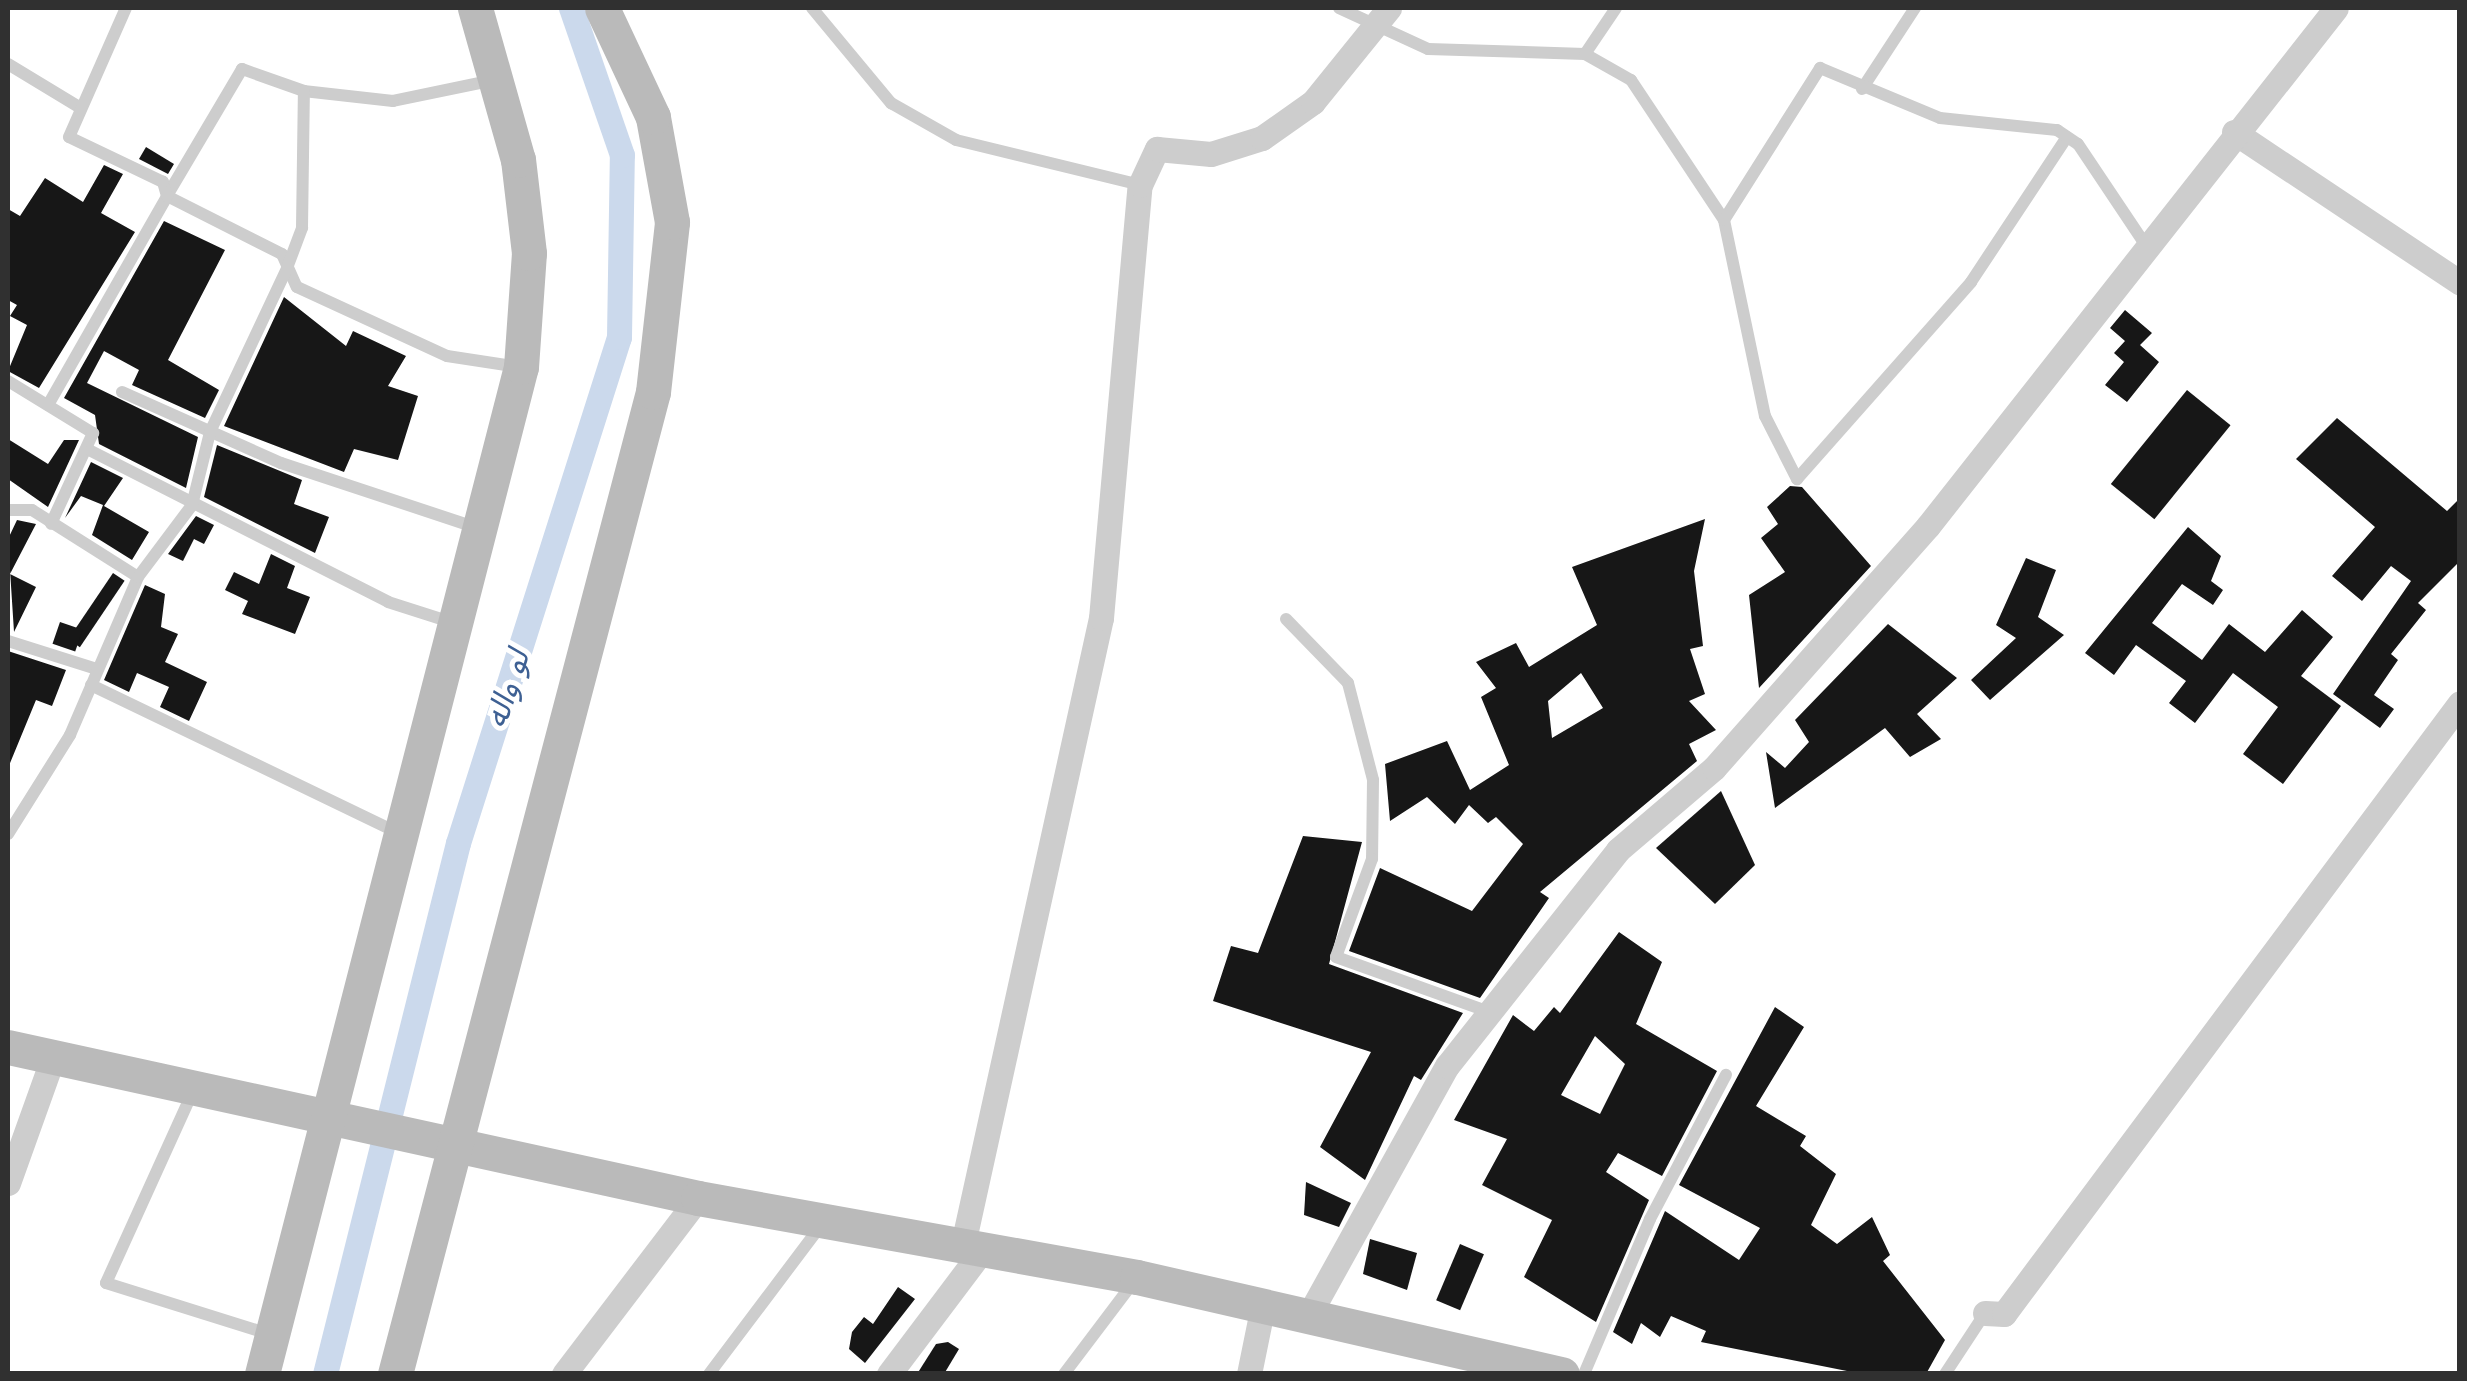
<!DOCTYPE html>
<html>
<head>
<meta charset="utf-8">
<style>
	body { margin:0 }
	#map { position:relative; width:2467px; height:1381px; overflow:hidden; background:#fff; font-family:"DejaVu Sans","Noto Sans Arabic",sans-serif }
	div>[style] { position:absolute }
	.canal>* { height:25px; margin:-12.5px; padding:0 12.5px; transform-origin:12.5px; border-radius:12.5px; background:#cbd9ec }
	.building>* { inset:0; background:#171717; transform-origin:0 0 }
	.lane>* { height:12px; margin:-6px; padding:0 6px; transform-origin:6px; border-radius:6px; background:#cdcdcd }
	.street>* { height:25px; margin:-12.5px; padding:0 12.5px; transform-origin:12.5px; border-radius:12.5px; background:#cdcdcd }
	.secondary>* { height:35px; margin:-17.5px; padding:0 17.5px; transform-origin:17.5px; border-radius:17.5px; background:#bababa }
	span { translate:-50% -50%; white-space:nowrap; text-align:center; line-height:1.15; -webkit-text-stroke:10px #fff; paint-order:stroke }
	.water-label { font-size:32px; color:#3e6093; font-style:italic }
	.frame { position:absolute; inset:0; border:10px solid #303030; pointer-events:none }
</style>
</head>
<body>
<div id="map">
	<div class="canal">
		<div style="left:325px;top:1374px;width:547px;rotate:-75.94deg"></div>
		<div style="left:458px;top:843px;width:531px;rotate:-72.35deg"></div>
		<div style="left:619px;top:337px;width:182px;rotate:-89.1deg"></div>
		<div style="left:622px;top:155px;width:156px;rotate:-109.1deg"></div>
	</div>
	<div class="building">
		<div style="clip-path:polygon(146px 147px,174px 164px,168px 174px,139px 159px)"></div>
		<div style="clip-path:polygon(104px 165px,123px 174px,101px 213px,135px 232px,39px 388px,8px 371px,27px 325px,10px 316px,17px 305px,8px 300px,8px 209px,20px 216px,45px 178px,83px 202px)"></div>
		<div style="clip-path:polygon(164px 221px,225px 250px,168px 360px,219px 390px,205px 418px,132px 385px,139px 370px,104px 351px,87px 383px,198px 437px,186px 488px,99px 444px,95px 415px,64px 398px)"></div>
		<div style="clip-path:polygon(284px 297px,346px 346px,353px 331px,406px 356px,388px 386px,418px 396px,398px 460px,354px 449px,344px 472px,224px 426px)"></div>
		<div style="clip-path:polygon(2125px 310px,2152px 333px,2140px 345px,2159px 362px,2127px 402px,2105px 385px,2124px 362px,2114px 353px,2125px 341px,2110px 328px)"></div>
		<div style="left:2187px;top:390px;width:56px;height:121px;rotate:39deg"></div>
		<div style="clip-path:polygon(2337px 418px,2447px 511px,2460px 498px,2460px 561px,2418px 603px,2426px 610px,2391px 654px,2398px 660px,2374px 695px,2394px 709px,2380px 728px,2333px 694px,2411px 581px,2391px 566px,2362px 601px,2332px 576px,2375px 527px,2296px 459px)"></div>
		<div style="clip-path:polygon(8px 439px,48px 464px,64px 440px,79px 440px,48px 507px,8px 479px)"></div>
		<div style="clip-path:polygon(217px 445px,302px 480px,294px 504px,329px 517px,315px 553px,204px 497px)"></div>
		<div style="clip-path:polygon(91px 462px,123px 478px,104px 506px,149px 532px,132px 560px,92px 535px,103px 505px,81px 496px,65px 518px)"></div>
		<div style="clip-path:polygon(1790px 486px,1802px 487px,1871px 566px,1759px 688px,1749px 595px,1785px 572px,1761px 538px,1778px 524px,1767px 507px)"></div>
		<div style="clip-path:polygon(196px 516px,214px 525px,204px 544px,194px 539px,183px 561px,168px 554px)"></div>
		<div style="clip-path:polygon(evenodd,1705px 519px,1694px 571px,1703px 646px,1690px 649px,1705px 694px,1689px 701px,1716px 730px,1689px 744px,1697px 761px,1540px 892px,1549px 898px,1480px 998px,1349px 951px,1380px 868px,1472px 911px,1523px 844px,1496px 817px,1488px 823px,1469px 805px,1455px 824px,1427px 797px,1390px 821px,1385px 764px,1447px 741px,1470px 790px,1509px 765px,1481px 697px,1496px 688px,1476px 662px,1516px 643px,1529px 667px,1597px 625px,1572px 567px,1705px 519px,1581px 673px,1603px 708px,1552px 738px,1548px 701px,1581px 673px)"></div>
		<div style="clip-path:polygon(17px 520px,36px 524px,10px 574px,36px 587px,14px 632px,8px 539px)"></div>
		<div style="clip-path:polygon(2188px 527px,2221px 556px,2211px 581px,2223px 590px,2213px 605px,2182px 584px,2152px 623px,2202px 660px,2229px 624px,2265px 652px,2302px 610px,2333px 637px,2301px 676px,2341px 706px,2283px 784px,2243px 754px,2278px 707px,2233px 673px,2195px 723px,2169px 703px,2186px 681px,2136px 645px,2114px 675px,2085px 653px)"></div>
		<div style="clip-path:polygon(271px 554px,295px 566px,287px 588px,310px 597px,295px 634px,242px 614px,248px 601px,225px 590px,234px 572px,259px 584px)"></div>
		<div style="clip-path:polygon(2026px 558px,2056px 570px,2038px 617px,2064px 635px,1990px 700px,1971px 680px,2016px 638px,1996px 625px)"></div>
		<div style="left:113px;top:573px;width:14px;height:80px;rotate:34deg"></div>
		<div style="clip-path:polygon(145px 585px,165px 594px,161px 627px,178px 634px,165px 662px,207px 682px,189px 721px,160px 707px,169px 687px,137px 673px,129px 692px,104px 680px)"></div>
		<div style="left:60px;top:622px;width:24px;height:23px;rotate:19deg"></div>
		<div style="clip-path:polygon(1888px 624px,1957px 678px,1917px 714px,1941px 739px,1910px 757px,1885px 728px,1775px 808px,1766px 752px,1785px 768px,1809px 742px,1795px 720px)"></div>
		<div style="clip-path:polygon(8px 651px,66px 670px,52px 706px,36px 700px,8px 768px)"></div>
		<div style="clip-path:polygon(1721px 791px,1755px 865px,1715px 904px,1656px 848px)"></div>
		<div style="clip-path:polygon(1303px 836px,1362px 842px,1329px 964px,1463px 1013px,1421px 1080px,1414px 1076px,1365px 1180px,1320px 1147px,1371px 1052px,1213px 1001px,1231px 946px,1258px 953px)"></div>
		<div style="clip-path:polygon(evenodd,1619px 932px,1662px 962px,1636px 1024px,1717px 1071px,1662px 1176px,1618px 1153px,1606px 1172px,1649px 1200px,1596px 1322px,1524px 1277px,1552px 1220px,1482px 1185px,1507px 1139px,1454px 1120px,1513px 1015px,1534px 1031px,1554px 1007px,1560px 1013px,1619px 932px,1595px 1036px,1625px 1064px,1600px 1114px,1561px 1095px,1595px 1036px)"></div>
		<div style="clip-path:polygon(1775px 1007px,1804px 1027px,1756px 1106px,1806px 1136px,1800px 1146px,1836px 1174px,1811px 1225px,1837px 1244px,1872px 1217px,1890px 1255px,1883px 1261px,1945px 1340px,1926px 1374px,1862px 1374px,1701px 1342px,1706px 1331px,1671px 1316px,1660px 1337px,1641px 1323px,1632px 1344px,1613px 1332px,1665px 1211px,1739px 1260px,1760px 1228px,1679px 1185px)"></div>
		<div style="clip-path:polygon(1306px 1182px,1351px 1203px,1339px 1227px,1304px 1215px)"></div>
		<div style="clip-path:polygon(1370px 1239px,1417px 1253px,1407px 1290px,1363px 1274px)"></div>
		<div style="left:1460px;top:1244px;width:26px;height:61px;rotate:23deg"></div>
		<div style="clip-path:polygon(898px 1287px,915px 1299px,865px 1363px,849px 1349px,852px 1332px,864px 1317px,873px 1324px)"></div>
		<div style="clip-path:polygon(948px 1342px,959px 1349px,944px 1374px,917px 1374px,936px 1344px)"></div>
	</div>
	<div class="lane">
		<div style="left:812px;top:8px;width:124px;rotate:50.3deg"></div>
		<div style="left:891px;top:103px;width:75px;rotate:29.6deg"></div>
		<div style="left:956px;top:140px;width:189px;rotate:13.7deg"></div>
		<div style="left:1339px;top:8px;width:98px;rotate:24.7deg"></div>
		<div style="left:1428px;top:49px;width:157px;rotate:1.8deg"></div>
		<div style="left:1585px;top:54px;width:53px;rotate:29.5deg"></div>
		<div style="left:1631px;top:80px;width:168px;rotate:56.4deg"></div>
		<div style="left:1724px;top:220px;width:200px;rotate:78.2deg"></div>
		<div style="left:1765px;top:416px;width:71px;rotate:63.1deg"></div>
		<div style="left:1797px;top:479px;width:263px;rotate:-48.5deg"></div>
		<div style="left:1971px;top:282px;width:174px;rotate:-56.5deg"></div>
		<div style="left:1585px;top:54px;width:55px;rotate:-56deg"></div>
		<div style="left:8px;top:64px;width:83px;rotate:31.2deg"></div>
		<div style="left:494px;top:80px;width:103px;rotate:168.3deg"></div>
		<div style="left:393px;top:101px;width:90px;rotate:-173.6deg"></div>
		<div style="left:304px;top:91px;width:66px;rotate:-160.5deg"></div>
		<div style="left:242px;top:69px;width:147px;rotate:120.6deg"></div>
		<div style="left:167px;top:196px;width:129px;rotate:26.8deg"></div>
		<div style="left:282px;top:254px;width:36px;rotate:66deg"></div>
		<div style="left:297px;top:287px;width:165px;rotate:24.7deg"></div>
		<div style="left:447px;top:356px;width:73px;rotate:8.7deg"></div>
		<div style="left:1862px;top:89px;width:97px;rotate:-56.8deg"></div>
		<div style="left:1724px;top:220px;width:180px;rotate:-57.7deg"></div>
		<div style="left:1820px;top:68px;width:130px;rotate:22.6deg"></div>
		<div style="left:1940px;top:118px;width:118px;rotate:5.9deg"></div>
		<div style="left:2057px;top:130px;width:25px;rotate:34deg"></div>
		<div style="left:2078px;top:144px;width:124px;rotate:56.2deg"></div>
		<div style="left:8px;top:381px;width:100px;rotate:31.5deg"></div>
		<div style="left:93px;top:433px;width:100px;rotate:114.8deg"></div>
		<div style="left:122px;top:392px;width:174px;rotate:24.1deg"></div>
		<div style="left:281px;top:463px;width:206px;rotate:18.3deg"></div>
		<div style="left:48px;top:405px;width:241px;rotate:-60.3deg"></div>
		<div style="left:167px;top:196px;width:15px;rotate:-106deg"></div>
		<div style="left:163px;top:182px;width:104px;rotate:-154.4deg"></div>
		<div style="left:69px;top:137px;width:141px;rotate:-66.2deg"></div>
		<div style="left:91px;top:451px;width:333px;rotate:26.9deg"></div>
		<div style="left:388px;top:602px;width:69px;rotate:17.7deg"></div>
		<div style="left:8px;top:510px;width:24px"></div>
		<div style="left:32px;top:510px;width:125px;rotate:32.3deg"></div>
		<div style="left:1286px;top:619px;width:89px;rotate:45.9deg"></div>
		<div style="left:1348px;top:683px;width:100px;rotate:75.5deg"></div>
		<div style="left:1373px;top:780px;width:79px;rotate:90.7deg"></div>
		<div style="left:1372px;top:859px;width:104px;rotate:110.2deg"></div>
		<div style="left:1336px;top:957px;width:164px;rotate:19.7deg"></div>
		<div style="left:8px;top:641px;width:93px;rotate:17.5deg"></div>
		<div style="left:91px;top:685px;width:342px;rotate:25.7deg"></div>
		<div style="left:8px;top:834px;width:117px;rotate:-57.9deg"></div>
		<div style="left:70px;top:735px;width:172px;rotate:-66.7deg"></div>
		<div style="left:138px;top:577px;width:90px;rotate:-53.1deg"></div>
		<div style="left:192px;top:505px;width:75px;rotate:-76.1deg"></div>
		<div style="left:210px;top:432px;width:181px;rotate:-64.8deg"></div>
		<div style="left:287px;top:268px;width:43px;rotate:-69.4deg"></div>
		<div style="left:302px;top:228px;width:137px;rotate:-89.2deg"></div>
		<div style="left:194px;top:1089px;width:213px;rotate:114.4deg"></div>
		<div style="left:106px;top:1283px;width:171px;rotate:17.4deg"></div>
		<div style="left:709px;top:1374px;width:188px;rotate:-53deg"></div>
		<div style="left:1064px;top:1374px;width:118px;rotate:-52.9deg"></div>
		<div style="left:1584px;top:1374px;width:168px;rotate:-66.9deg"></div>
		<div style="left:1650px;top:1219px;width:163px;rotate:-62.2deg"></div>
		<div style="left:1945px;top:1374px;width:73px;rotate:-56.7deg"></div>
	</div>
	<div class="street">
		<div style="left:2234px;top:132px;width:272px;rotate:33.7deg"></div>
		<div style="left:8px;top:1183px;width:134px;rotate:-70.3deg"></div>
		<div style="left:963px;top:1244px;width:641px;rotate:-77.57deg"></div>
		<div style="left:1101px;top:618px;width:435px;rotate:-84.9deg"></div>
		<div style="left:1140px;top:185px;width:40px;rotate:-65deg"></div>
		<div style="left:1157px;top:149px;width:54px;rotate:5.3deg"></div>
		<div style="left:1211px;top:154px;width:53px;rotate:-17.4deg"></div>
		<div style="left:1262px;top:138px;width:62px;rotate:-35.2deg"></div>
		<div style="left:1313px;top:102px;width:121px;rotate:-51deg"></div>
		<div style="left:1985px;top:1313px;width:19px;rotate:3deg"></div>
		<div style="left:2004px;top:1314px;width:762px;rotate:-53.27deg"></div>
		<div style="left:1306px;top:1320px;width:291px;rotate:-61deg"></div>
		<div style="left:1447px;top:1066px;width:275px;rotate:-51.6deg"></div>
		<div style="left:1618px;top:850px;width:126px;rotate:-40.5deg"></div>
		<div style="left:1714px;top:768px;width:323px;rotate:-48.5deg"></div>
		<div style="left:1928px;top:526px;width:659px;rotate:-51.77deg"></div>
		<div style="left:564px;top:1374px;width:221px;rotate:-52.7deg"></div>
		<div style="left:889px;top:1374px;width:158px;rotate:-53deg"></div>
		<div style="left:1249px;top:1374px;width:65px;rotate:-78.5deg"></div>
	</div>
	<div class="secondary">
		<div style="left:8px;top:1047px;width:706px;rotate:12.34deg"></div>
		<div style="left:698px;top:1198px;width:446px;rotate:10.2deg"></div>
		<div style="left:1137px;top:1277px;width:436px;rotate:12.9deg"></div>
		<div style="left:262px;top:1374px;width:1040px;rotate:-75.58deg"></div>
		<div style="left:521px;top:367px;width:114px;rotate:-86deg"></div>
		<div style="left:529px;top:253px;width:94px;rotate:-96.7deg"></div>
		<div style="left:518px;top:160px;width:158px;rotate:-105.8deg"></div>
		<div style="left:395px;top:1374px;width:1015px;rotate:-75.28deg"></div>
		<div style="left:653px;top:392px;width:171px;rotate:-83.6deg"></div>
		<div style="left:672px;top:222px;width:107px;rotate:-100.3deg"></div>
		<div style="left:653px;top:117px;width:120px;rotate:-115.1deg"></div>
	</div>
	<div class="water-label">
		<span style="left:507px;top:689px;rotate:-72deg">لو واله</span>
	</div>
	<div class="frame"></div>
</div>
</body>
</html>
